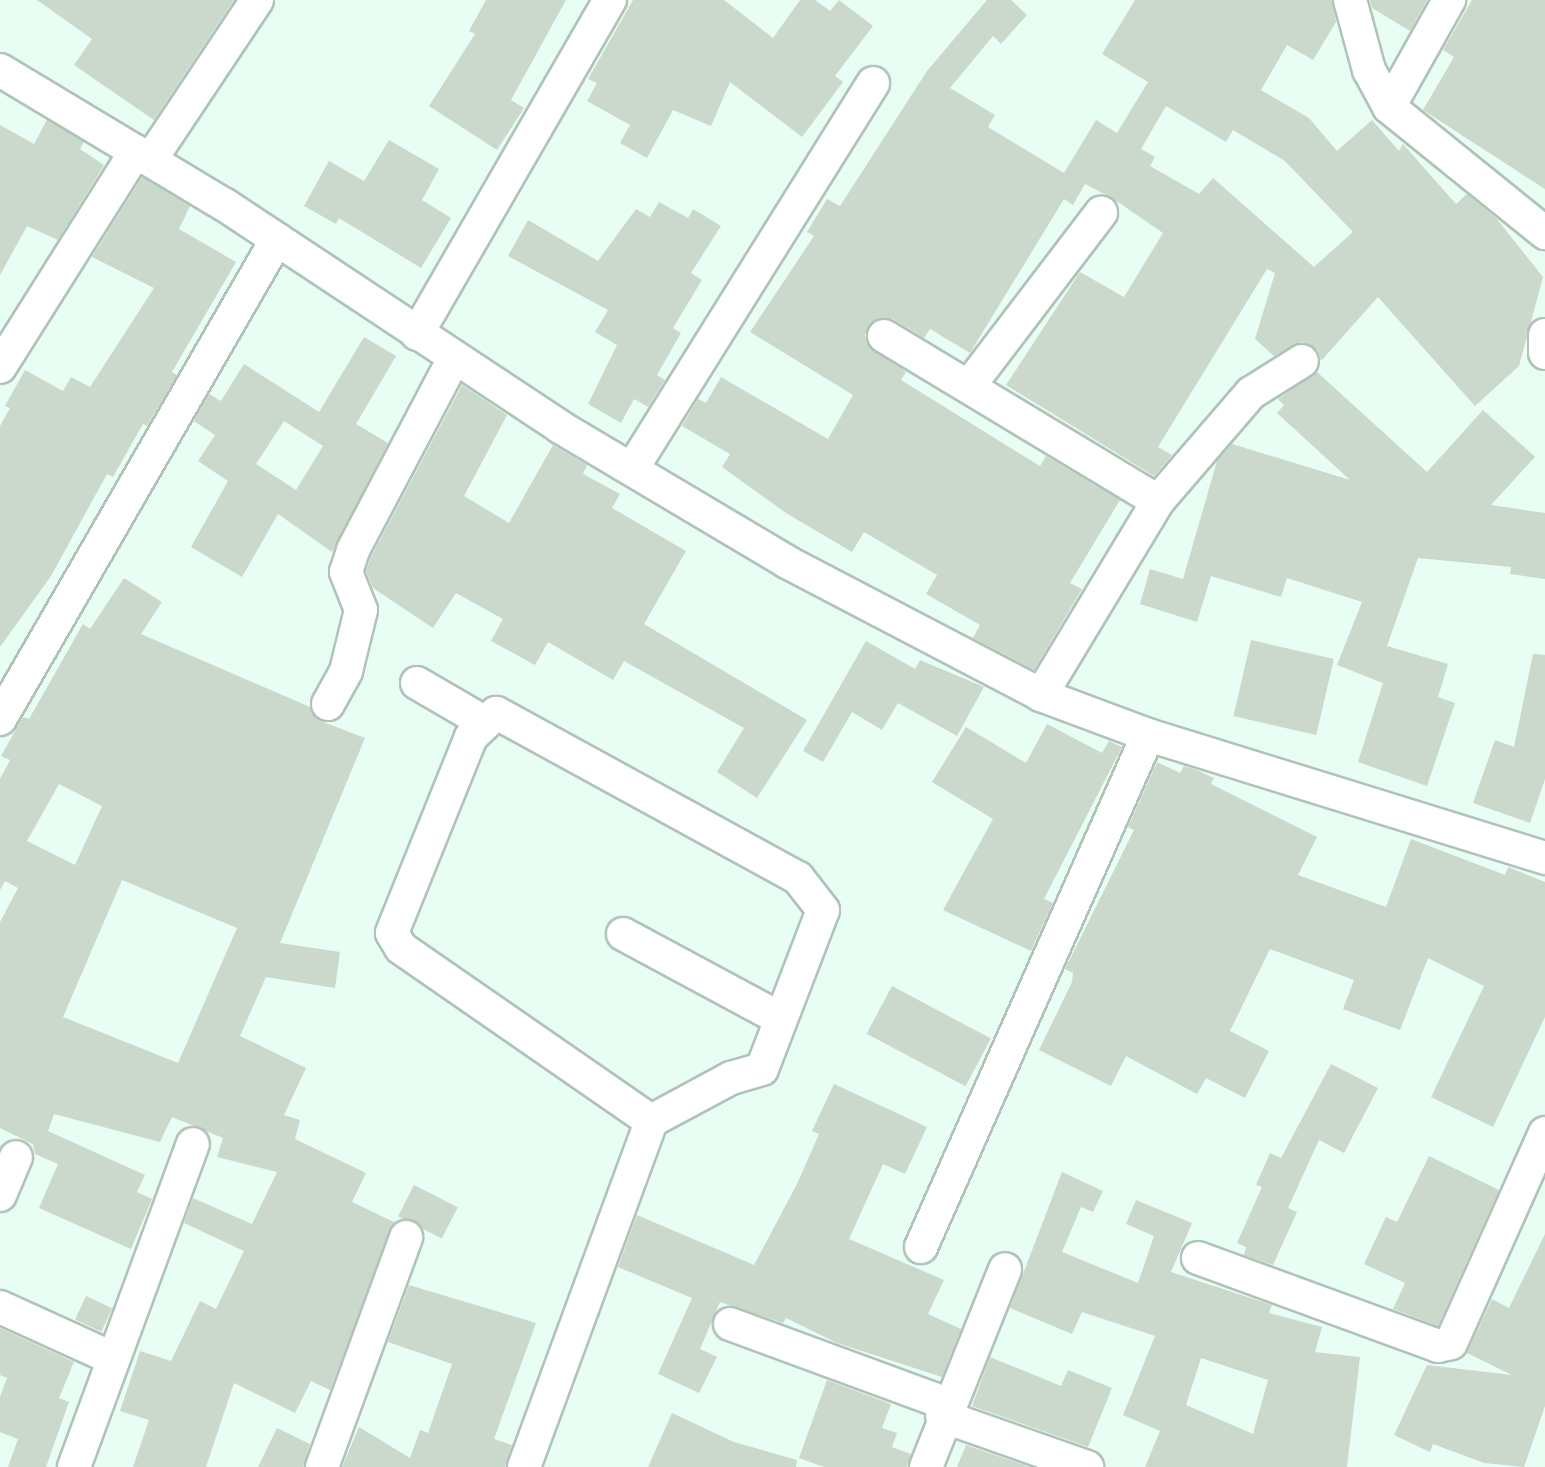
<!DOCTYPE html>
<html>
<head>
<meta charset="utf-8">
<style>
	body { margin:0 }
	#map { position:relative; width:1545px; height:1467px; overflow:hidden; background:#e8fdf4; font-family:Karla,sans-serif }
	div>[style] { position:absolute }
	.building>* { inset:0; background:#cad9cb; transform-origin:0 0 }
	.roads { filter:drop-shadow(2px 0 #afc3b9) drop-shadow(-2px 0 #afc3b9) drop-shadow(0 2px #afc3b9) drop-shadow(0 -2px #afc3b9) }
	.minor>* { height:32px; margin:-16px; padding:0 16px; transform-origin:16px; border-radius:16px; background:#fff }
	span { translate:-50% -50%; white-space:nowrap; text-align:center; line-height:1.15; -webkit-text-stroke:6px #fff; paint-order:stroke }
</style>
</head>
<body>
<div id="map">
	<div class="building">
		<div style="clip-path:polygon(37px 0,234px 0,154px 120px,74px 65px,92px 39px)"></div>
		<div style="clip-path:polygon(486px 0,566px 0,511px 100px,524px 108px,497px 150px,429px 106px,475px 34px,469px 31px)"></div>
		<div style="clip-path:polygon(633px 0,724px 0,773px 38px,800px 0,815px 0,830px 11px,839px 0,873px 26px,835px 76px,843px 82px,802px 137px,730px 82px,711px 126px,673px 110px,647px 158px,620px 143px,630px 125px,587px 101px,597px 83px,588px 79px)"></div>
		<div style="clip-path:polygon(evenodd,987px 0,1011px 0,1027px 15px,1001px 44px,993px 36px,950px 88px,995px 115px,988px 127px,1064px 173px,1096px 120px,1117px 133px,1148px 82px,1102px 54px,1135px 0,1332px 0,1336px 22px,1313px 60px,1287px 45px,1261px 90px,1309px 118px,1337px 151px,1372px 120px,1399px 151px,1403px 144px,1456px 204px,1467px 194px,1496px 218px,1543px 277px,1519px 366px,1475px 406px,1378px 297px,1321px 361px,1318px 350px,1302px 342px,1274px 356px,1255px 339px,1275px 273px,1267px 269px,1158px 447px,1172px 455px,1154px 476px,1006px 385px,1080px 272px,1124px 297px,1163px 233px,1112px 198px,1085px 184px,1073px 205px,1064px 199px,970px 353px,930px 329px,924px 338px,893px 319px,874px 320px,865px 335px,867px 344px,906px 372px,901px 380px,1040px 466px,1046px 456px,1120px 500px,1070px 583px,1082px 589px,1034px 670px,973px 638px,980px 625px,926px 594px,937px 575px,864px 532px,852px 552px,786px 513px,722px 467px,730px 454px,682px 426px,698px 399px,706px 403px,721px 377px,828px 439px,853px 395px,750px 332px,814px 236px,807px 232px,827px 199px,840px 206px,927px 71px,987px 0,1166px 106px,1226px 142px,1233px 130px,1285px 161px,1353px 232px,1314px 267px,1213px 178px,1199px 194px,1150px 166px,1155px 157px,1141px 149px,1166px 106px)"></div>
		<div style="clip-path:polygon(1370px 0,1427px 0,1410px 31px,1372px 8px)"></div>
		<div style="clip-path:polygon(1472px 0,1545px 0,1545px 189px,1423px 110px,1454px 57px,1443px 50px)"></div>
		<div style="clip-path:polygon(47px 120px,84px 142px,80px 149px,104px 165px,58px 240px,27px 226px,0 275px,0 125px,34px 144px)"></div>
		<div style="clip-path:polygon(389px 140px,439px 169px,422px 200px,451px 218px,421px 268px,339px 218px,336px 224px,304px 206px,329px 161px,364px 181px)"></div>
		<div style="clip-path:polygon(142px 177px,190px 206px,179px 229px,236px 262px,172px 372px,177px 375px,147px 426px,143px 424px,113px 477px,107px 474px,51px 576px,0 647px,0 426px,10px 408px,5px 406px,25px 370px,63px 391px,71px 377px,90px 387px,154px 288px,92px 257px)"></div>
		<div style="clip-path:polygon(659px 202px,688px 218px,693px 209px,721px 226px,691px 273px,702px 280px,673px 328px,681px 333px,657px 375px,665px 380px,648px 407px,634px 399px,621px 423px,588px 404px,617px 345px,595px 332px,608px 310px,508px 256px,528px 220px,598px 261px,636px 209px,650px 217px)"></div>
		<div style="clip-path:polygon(evenodd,364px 337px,396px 356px,356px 424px,388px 443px,332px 552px,278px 514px,242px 577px,191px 547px,228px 481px,198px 461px,215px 435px,194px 421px,209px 394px,221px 401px,244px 364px,319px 412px,364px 337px,284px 421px,323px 446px,296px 490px,256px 464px,284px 421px)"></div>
		<div style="clip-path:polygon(1317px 372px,1427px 472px,1483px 410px,1535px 457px,1491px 505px,1545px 513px,1545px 579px,1510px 574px,1511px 567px,1418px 558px,1387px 646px,1448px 664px,1438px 697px,1455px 703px,1427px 786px,1358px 762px,1383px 683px,1337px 665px,1362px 602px,1287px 578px,1281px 597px,1211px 576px,1197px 622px,1140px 604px,1150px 569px,1183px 579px,1217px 461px,1232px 444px,1350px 480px,1277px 413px,1284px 405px,1278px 399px)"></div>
		<div style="clip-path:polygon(462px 385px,507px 415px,464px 496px,509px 523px,553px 445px,587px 465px,583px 474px,620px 494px,612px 508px,686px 551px,644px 624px,807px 720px,757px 798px,717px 772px,744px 728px,624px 661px,613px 680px,548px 642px,535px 665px,491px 641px,503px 619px,456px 593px,433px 628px,373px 588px,366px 571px,371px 557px)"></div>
		<div style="clip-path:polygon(evenodd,124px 578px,162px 602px,141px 634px,310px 707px,318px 720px,365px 738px,280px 943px,340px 952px,335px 988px,266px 977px,240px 1036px,306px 1068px,284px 1115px,300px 1120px,295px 1139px,366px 1173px,352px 1202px,394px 1222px,330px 1390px,311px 1381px,295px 1413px,234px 1383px,206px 1467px,133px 1467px,149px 1420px,120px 1411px,140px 1351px,171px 1361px,200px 1301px,216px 1309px,244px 1251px,184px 1223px,193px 1198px,252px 1224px,277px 1172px,217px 1157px,223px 1138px,172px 1117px,160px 1142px,54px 1114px,48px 1131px,145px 1175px,137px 1192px,152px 1199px,131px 1249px,39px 1208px,58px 1164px,35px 1154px,33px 1144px,0 1128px,0 922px,18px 888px,5px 881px,0 890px,0 779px,10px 760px,1px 756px,23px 717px,29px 719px,83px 624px,90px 629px,124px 578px,59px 784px,102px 806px,75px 865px,27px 841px,59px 784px,124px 578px,122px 880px,237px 928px,178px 1063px,63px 1017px,122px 880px)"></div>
		<div style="left:1251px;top:640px;width:85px;height:78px;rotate:13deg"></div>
		<div style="clip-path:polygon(866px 641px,915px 669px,920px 660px,984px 687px,957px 736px,898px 703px,882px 730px,852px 712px,823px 762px,803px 751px)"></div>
		<div style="clip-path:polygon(1533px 654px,1545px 655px,1545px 779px,1530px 823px,1473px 803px,1495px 740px,1514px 747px)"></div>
		<div style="clip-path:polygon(1047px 724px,1102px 753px,1109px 741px,1122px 747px,1044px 899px,1053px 903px,1031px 951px,943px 910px,993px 819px,932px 782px,966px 727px,1026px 763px)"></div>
		<div style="clip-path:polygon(1157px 762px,1180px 773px,1184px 766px,1197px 770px,1214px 778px,1211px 784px,1317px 837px,1298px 875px,1386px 907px,1411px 839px,1505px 875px,1508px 867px,1545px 882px,1545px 1017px,1493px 1127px,1431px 1097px,1484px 986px,1428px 958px,1400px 1030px,1343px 1009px,1354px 980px,1270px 949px,1230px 1031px,1269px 1051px,1245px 1098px,1206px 1078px,1197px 1094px,1126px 1056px,1111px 1086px,1039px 1050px,1072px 982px,1073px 973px,1065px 969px,1134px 830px,1128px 827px)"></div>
		<div style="left:892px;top:986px;width:112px;height:54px;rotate:28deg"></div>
		<div style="clip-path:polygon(1331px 1064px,1378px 1088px,1344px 1153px,1319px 1140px,1288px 1208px,1297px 1212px,1273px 1265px,1244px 1255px,1246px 1247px,1237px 1243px,1262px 1187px,1256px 1185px,1270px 1153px,1281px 1158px)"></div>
		<div style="clip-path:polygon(834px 1084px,927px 1127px,905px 1174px,883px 1164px,849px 1239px,944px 1280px,928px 1314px,961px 1329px,942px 1377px,837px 1343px,786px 1318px,783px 1323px,720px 1302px,700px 1349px,717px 1357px,699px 1393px,658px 1374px,692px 1298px,618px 1267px,637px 1215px,754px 1265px,797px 1184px,819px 1134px,812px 1131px)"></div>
		<div style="clip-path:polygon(1429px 1156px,1499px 1190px,1438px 1326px,1393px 1309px,1405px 1283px,1364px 1264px,1386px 1217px,1397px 1222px)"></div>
		<div style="clip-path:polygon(evenodd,1062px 1172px,1103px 1191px,1093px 1212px,1081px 1207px,1062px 1252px,1138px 1283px,1154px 1236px,1126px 1224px,1136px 1200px,1192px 1223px,1171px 1272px,1272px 1305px,1269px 1313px,1322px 1327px,1315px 1352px,1360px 1357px,1347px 1467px,1145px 1467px,1160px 1431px,1123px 1415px,1155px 1336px,1082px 1312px,1072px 1334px,1010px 1308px,1062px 1172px,1201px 1358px,1268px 1380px,1253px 1434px,1186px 1405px,1201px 1358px)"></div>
		<div style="left:414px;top:1185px;width:49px;height:35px;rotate:27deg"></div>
		<div style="clip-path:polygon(1545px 1234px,1545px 1406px,1524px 1467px,1484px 1463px,1433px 1444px,1430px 1452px,1394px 1435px,1427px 1365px,1512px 1375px,1467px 1353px,1492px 1299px,1509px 1308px)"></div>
		<div style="clip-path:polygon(409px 1285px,536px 1323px,494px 1439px,512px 1445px,505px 1467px,342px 1467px,359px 1427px,410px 1458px,420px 1430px,428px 1433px,452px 1364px,388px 1342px)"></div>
		<div style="left:86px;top:1296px;width:29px;height:26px;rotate:25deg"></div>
		<div style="clip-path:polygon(0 1328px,74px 1362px,59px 1398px,69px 1402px,46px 1467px,8px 1467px,18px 1439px,0 1432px,0 1397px,7px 1378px,0 1375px)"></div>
		<div style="clip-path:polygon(990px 1357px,1061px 1386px,1068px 1370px,1112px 1388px,1088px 1447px,972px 1406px)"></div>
		<div style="clip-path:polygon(827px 1380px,891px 1404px,882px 1428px,897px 1433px,892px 1447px,911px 1454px,907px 1467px,824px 1467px,799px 1458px)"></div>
		<div style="clip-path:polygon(672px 1413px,734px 1442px,797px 1460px,796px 1467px,648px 1467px)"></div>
		<div style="clip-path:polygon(277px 1428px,310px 1444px,303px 1467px,258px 1467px)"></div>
		<div style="clip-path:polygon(966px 1445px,1030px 1467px,957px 1467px)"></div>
	</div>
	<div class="roads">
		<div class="minor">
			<div style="left:1350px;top:0;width:73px;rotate:74.8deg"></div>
			<div style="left:1369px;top:70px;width:42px;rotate:61.6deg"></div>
			<div style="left:1389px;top:107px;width:201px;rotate:38.9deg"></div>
			<div style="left:0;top:70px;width:262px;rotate:31deg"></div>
			<div style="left:225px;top:205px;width:402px;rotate:33.5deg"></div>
			<div style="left:560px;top:427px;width:264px;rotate:30.7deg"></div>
			<div style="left:787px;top:562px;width:287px;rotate:27.6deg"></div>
			<div style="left:1041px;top:695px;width:114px;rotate:20.5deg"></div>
			<div style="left:1148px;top:735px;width:416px;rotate:17.2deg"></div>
			<div style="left:1389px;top:107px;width:123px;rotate:-60.7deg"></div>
			<div style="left:151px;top:159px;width:191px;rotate:-56.3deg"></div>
			<div style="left:417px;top:334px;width:386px;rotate:-60deg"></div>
			<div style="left:1545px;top:335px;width:18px;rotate:90deg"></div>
			<div style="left:884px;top:336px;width:320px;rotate:31.1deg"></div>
			<div style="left:0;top:367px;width:255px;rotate:-57.8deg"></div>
			<div style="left:969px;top:386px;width:218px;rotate:-52.7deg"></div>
			<div style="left:632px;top:469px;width:455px;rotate:-58deg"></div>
			<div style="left:417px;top:683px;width:78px;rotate:30.2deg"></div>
			<div style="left:1041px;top:695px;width:227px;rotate:-58.9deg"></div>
			<div style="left:1158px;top:501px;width:143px;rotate:-49.3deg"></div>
			<div style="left:1251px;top:393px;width:60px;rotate:-32.1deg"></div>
			<div style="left:328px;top:704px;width:38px;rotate:-61deg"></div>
			<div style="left:346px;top:671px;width:63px;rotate:-76.2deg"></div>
			<div style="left:361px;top:610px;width:41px;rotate:-111.5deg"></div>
			<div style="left:346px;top:572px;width:23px;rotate:-72deg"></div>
			<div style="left:353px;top:550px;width:215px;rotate:-62.2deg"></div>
			<div style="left:0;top:719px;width:554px;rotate:-60.01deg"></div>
			<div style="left:623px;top:934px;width:179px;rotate:28.3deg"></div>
			<div style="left:0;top:1195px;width:41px;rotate:-67.2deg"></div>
			<div style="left:921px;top:1247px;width:560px;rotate:-66.09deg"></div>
			<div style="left:1198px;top:1258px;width:256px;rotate:20.1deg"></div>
			<div style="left:1438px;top:1346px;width:13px;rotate:-13deg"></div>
			<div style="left:1451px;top:1343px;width:230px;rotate:-65.9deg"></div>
			<div style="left:0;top:1307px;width:123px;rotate:24.5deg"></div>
			<div style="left:730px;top:1324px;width:231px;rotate:20.2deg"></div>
			<div style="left:942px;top:1416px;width:154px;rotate:19.4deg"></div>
			<div style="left:74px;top:1467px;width:344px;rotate:-69.8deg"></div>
			<div style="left:322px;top:1467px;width:245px;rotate:-69.9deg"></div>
			<div style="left:524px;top:1467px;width:369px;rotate:-69.8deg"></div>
			<div style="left:651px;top:1121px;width:91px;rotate:-28.3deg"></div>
			<div style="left:731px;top:1078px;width:32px;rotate:-16deg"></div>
			<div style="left:762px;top:1069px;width:170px;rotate:-69deg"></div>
			<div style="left:823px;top:910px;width:41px;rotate:-128deg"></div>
			<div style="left:798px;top:878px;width:344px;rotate:-151.3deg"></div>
			<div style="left:496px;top:713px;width:35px;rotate:136deg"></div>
			<div style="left:471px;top:737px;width:211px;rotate:112deg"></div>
			<div style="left:392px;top:933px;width:17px;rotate:59deg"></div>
			<div style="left:401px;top:948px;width:304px;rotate:34.7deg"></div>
			<div style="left:926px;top:1467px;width:213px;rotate:-68.2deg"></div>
		</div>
	</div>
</div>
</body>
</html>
